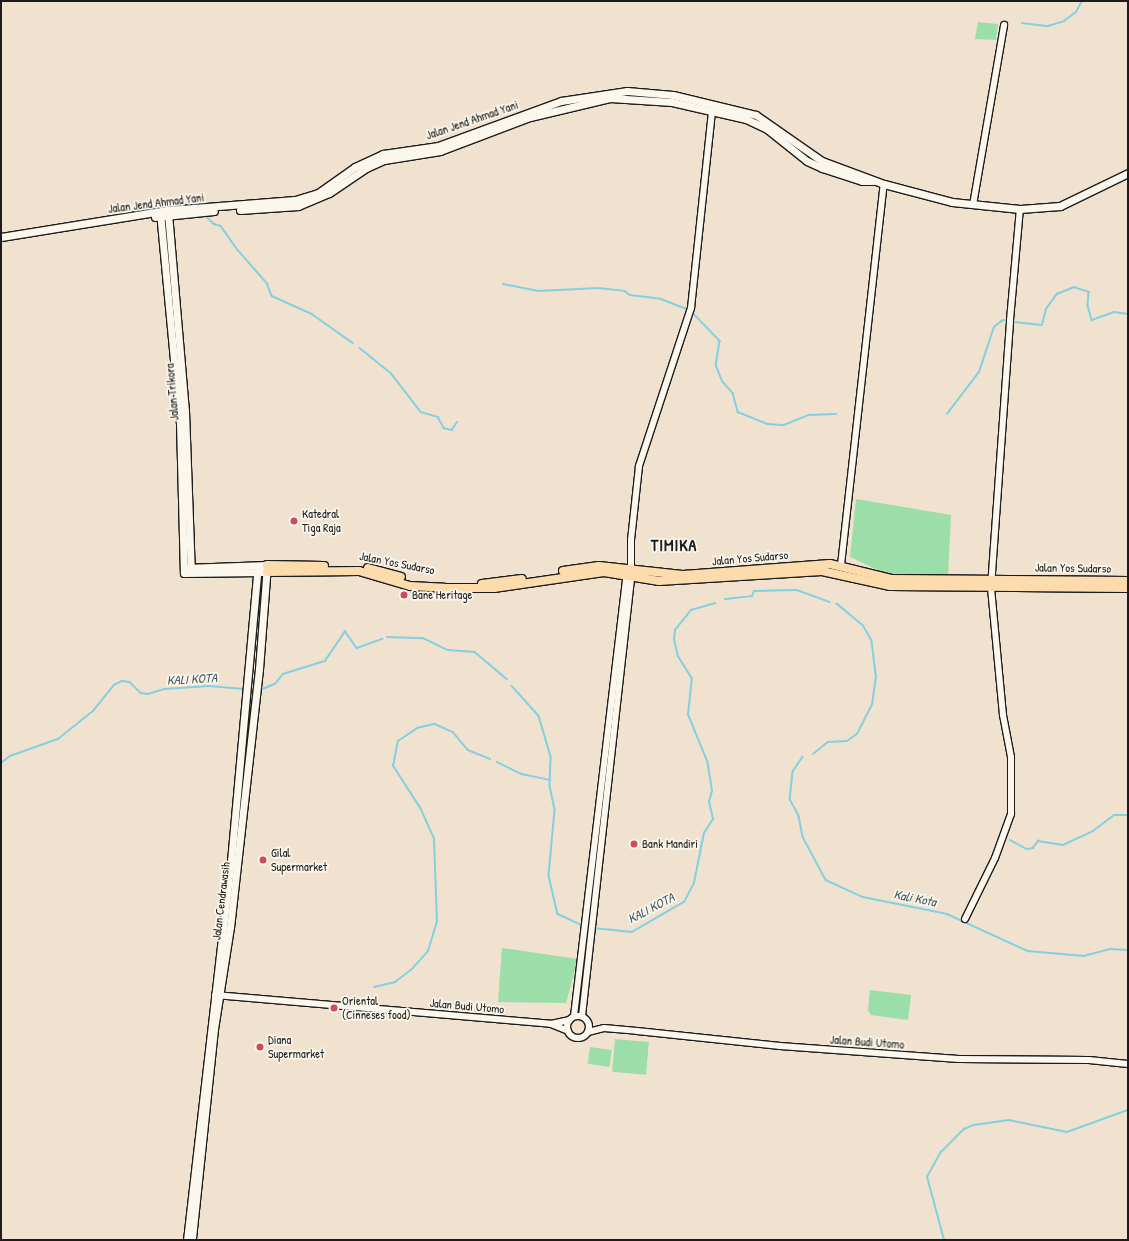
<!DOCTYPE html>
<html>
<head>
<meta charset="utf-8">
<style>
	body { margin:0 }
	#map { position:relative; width:1129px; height:1241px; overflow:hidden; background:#f1e2cf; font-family:"Patrick Hand",sans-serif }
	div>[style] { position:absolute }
	.green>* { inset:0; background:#9bdea9; transform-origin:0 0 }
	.stream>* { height:1.5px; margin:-0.75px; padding:0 0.75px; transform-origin:0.75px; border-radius:0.75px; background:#83d0e1 }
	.roads { filter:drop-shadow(1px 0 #1c1c1c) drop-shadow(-1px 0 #1c1c1c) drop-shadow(0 1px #1c1c1c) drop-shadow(0 -1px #1c1c1c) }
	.tertiary>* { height:6px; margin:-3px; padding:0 3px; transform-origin:3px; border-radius:3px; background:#fbf7ec }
	.tertiary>.ring { margin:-3px; padding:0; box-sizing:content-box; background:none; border:6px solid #fbf7ec; border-radius:50% }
	.secondary>* { height:7px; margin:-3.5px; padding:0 3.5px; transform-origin:3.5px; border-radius:3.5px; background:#fbf7ec }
	.trunk>* { height:8px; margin:-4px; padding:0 4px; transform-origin:4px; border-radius:4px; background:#fcdcac }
	.dots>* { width:11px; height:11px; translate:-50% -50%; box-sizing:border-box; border:2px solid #fbf7ec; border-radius:50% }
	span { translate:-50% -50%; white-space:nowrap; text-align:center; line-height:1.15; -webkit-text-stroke:3.5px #fbf7ec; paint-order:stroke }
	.street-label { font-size:12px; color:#1c1c1c }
	.poi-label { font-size:12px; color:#1c1c1c }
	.left { translate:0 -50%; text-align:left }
	.water-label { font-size:13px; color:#405b61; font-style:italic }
	.district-label { font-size:16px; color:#1c1c1c; font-weight:700; letter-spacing:1px }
	.frame { position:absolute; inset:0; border:2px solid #1c1c1c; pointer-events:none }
</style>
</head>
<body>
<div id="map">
	<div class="green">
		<div style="clip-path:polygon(978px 22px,998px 24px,996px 40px,975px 39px)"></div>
		<div style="clip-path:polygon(856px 499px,951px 515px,948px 578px,893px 577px,850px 557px)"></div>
		<div style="clip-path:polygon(502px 948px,578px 959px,566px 1003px,498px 1002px)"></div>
		<div style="clip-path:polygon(870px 990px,911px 995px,908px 1020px,871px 1015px,868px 1010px)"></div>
		<div style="left:615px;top:1039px;width:34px;height:33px;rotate:5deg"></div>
		<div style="left:590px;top:1047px;width:22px;height:17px;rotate:8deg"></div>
	</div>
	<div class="stream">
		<div style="left:1022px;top:23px;width:26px;rotate:7deg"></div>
		<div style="left:1048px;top:26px;width:17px;rotate:-17deg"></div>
		<div style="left:1064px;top:21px;width:15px;rotate:-37deg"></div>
		<div style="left:1076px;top:12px;width:13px;rotate:-61deg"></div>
		<div style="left:205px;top:215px;width:13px;rotate:45deg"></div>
		<div style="left:214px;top:224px;width:7px;rotate:16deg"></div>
		<div style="left:221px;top:226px;width:29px;rotate:55deg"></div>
		<div style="left:238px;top:250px;width:44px;rotate:48.7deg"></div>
		<div style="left:267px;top:283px;width:14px;rotate:69deg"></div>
		<div style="left:272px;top:296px;width:44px;rotate:24.2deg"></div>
		<div style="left:312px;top:314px;width:50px;rotate:35.3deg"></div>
		<div style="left:503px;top:284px;width:36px;rotate:11deg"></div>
		<div style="left:538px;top:291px;width:60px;rotate:-2.9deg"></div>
		<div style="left:598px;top:288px;width:27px;rotate:6deg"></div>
		<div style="left:625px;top:291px;width:6px;rotate:39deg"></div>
		<div style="left:630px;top:295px;width:31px;rotate:7deg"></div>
		<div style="left:661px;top:299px;width:28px;rotate:21deg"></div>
		<div style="left:693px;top:313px;width:39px;rotate:46deg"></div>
		<div style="left:720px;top:341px;width:24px;rotate:99deg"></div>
		<div style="left:716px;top:365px;width:18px;rotate:68deg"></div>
		<div style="left:723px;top:382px;width:15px;rotate:48deg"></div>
		<div style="left:733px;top:393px;width:20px;rotate:75deg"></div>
		<div style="left:738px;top:412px;width:32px;rotate:22deg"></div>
		<div style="left:768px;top:424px;width:16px;rotate:4deg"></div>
		<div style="left:784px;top:425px;width:27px;rotate:-22deg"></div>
		<div style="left:809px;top:415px;width:27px;rotate:-2deg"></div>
		<div style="left:1013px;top:322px;width:29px;rotate:6deg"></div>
		<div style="left:1042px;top:325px;width:16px;rotate:-76deg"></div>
		<div style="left:1046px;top:309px;width:19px;rotate:-54deg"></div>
		<div style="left:1057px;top:294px;width:18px;rotate:-22deg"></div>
		<div style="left:1074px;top:287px;width:16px;rotate:18deg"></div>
		<div style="left:1089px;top:292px;width:14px;rotate:94deg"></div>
		<div style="left:1088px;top:306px;width:15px;rotate:74deg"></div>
		<div style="left:1092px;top:320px;width:23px;rotate:-20deg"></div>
		<div style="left:1114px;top:312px;width:14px;rotate:8deg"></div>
		<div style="left:360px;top:348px;width:40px;rotate:39deg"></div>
		<div style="left:391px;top:373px;width:49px;rotate:52.4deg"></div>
		<div style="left:421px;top:412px;width:18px;rotate:16deg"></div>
		<div style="left:438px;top:417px;width:13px;rotate:61deg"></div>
		<div style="left:444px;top:428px;width:8px;rotate:14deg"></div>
		<div style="left:452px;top:430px;width:9px;rotate:-58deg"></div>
		<div style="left:947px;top:414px;width:53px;rotate:-52.7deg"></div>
		<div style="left:979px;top:372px;width:47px;rotate:-71.6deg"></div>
		<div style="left:994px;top:327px;width:11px;rotate:-38deg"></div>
		<div style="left:1003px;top:320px;width:6px;rotate:9deg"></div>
		<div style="left:725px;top:599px;width:27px;rotate:-6deg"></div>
		<div style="left:752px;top:596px;width:5px;rotate:-68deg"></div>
		<div style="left:754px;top:591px;width:43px;rotate:-1.3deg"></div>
		<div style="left:797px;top:590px;width:35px;rotate:20deg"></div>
		<div style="left:387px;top:637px;width:36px;rotate:2deg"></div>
		<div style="left:423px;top:638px;width:28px;rotate:26deg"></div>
		<div style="left:448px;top:650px;width:27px;rotate:4deg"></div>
		<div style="left:475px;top:652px;width:42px;rotate:40.2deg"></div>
		<div style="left:512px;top:686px;width:40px;rotate:48deg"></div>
		<div style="left:539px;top:716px;width:43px;rotate:73.7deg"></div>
		<div style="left:551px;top:757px;width:29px;rotate:92deg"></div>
		<div style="left:550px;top:786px;width:25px;rotate:78deg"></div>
		<div style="left:555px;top:810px;width:66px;rotate:95.2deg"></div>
		<div style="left:549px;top:876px;width:39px;rotate:77deg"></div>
		<div style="left:558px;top:914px;width:26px;rotate:25deg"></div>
		<div style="left:260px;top:690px;width:16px;rotate:-22deg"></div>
		<div style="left:275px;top:684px;width:13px;rotate:-51deg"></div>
		<div style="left:283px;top:674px;width:44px;rotate:-17.2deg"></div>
		<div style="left:325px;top:661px;width:36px;rotate:-56deg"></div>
		<div style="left:345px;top:631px;width:21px;rotate:55deg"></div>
		<div style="left:357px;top:648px;width:27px;rotate:-20deg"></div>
		<div style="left:813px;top:754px;width:19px;rotate:-39deg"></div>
		<div style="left:828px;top:742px;width:19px;rotate:-3deg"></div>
		<div style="left:847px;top:741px;width:12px;rotate:-35deg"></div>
		<div style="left:857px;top:734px;width:33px;rotate:-63deg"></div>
		<div style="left:872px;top:705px;width:27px;rotate:-82deg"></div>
		<div style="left:876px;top:678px;width:38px;rotate:-97deg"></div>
		<div style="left:871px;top:640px;width:16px;rotate:-120deg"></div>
		<div style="left:863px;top:626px;width:34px;rotate:-140deg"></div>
		<div style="left:803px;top:757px;width:18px;rotate:124deg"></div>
		<div style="left:793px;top:772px;width:27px;rotate:96deg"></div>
		<div style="left:790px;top:799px;width:19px;rotate:62deg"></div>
		<div style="left:799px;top:816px;width:21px;rotate:79deg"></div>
		<div style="left:803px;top:837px;width:49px;rotate:61.9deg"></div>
		<div style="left:826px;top:880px;width:41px;rotate:24.7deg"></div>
		<div style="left:863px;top:897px;width:86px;rotate:11.4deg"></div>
		<div style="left:947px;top:914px;width:89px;rotate:24.6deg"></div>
		<div style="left:1028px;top:951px;width:56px;rotate:5.1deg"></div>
		<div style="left:1084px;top:956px;width:28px;rotate:-15deg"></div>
		<div style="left:1111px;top:949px;width:17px;rotate:3deg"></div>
		<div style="left:497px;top:762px;width:28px;rotate:26deg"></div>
		<div style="left:522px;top:774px;width:29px;rotate:12deg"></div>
		<div style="left:1px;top:763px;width:11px;rotate:-38deg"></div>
		<div style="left:10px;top:756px;width:51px;rotate:-19.5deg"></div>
		<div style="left:58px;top:739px;width:45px;rotate:-38.7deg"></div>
		<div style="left:93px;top:711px;width:33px;rotate:-51deg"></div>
		<div style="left:114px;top:685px;width:9px;rotate:-27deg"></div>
		<div style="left:122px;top:681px;width:8px;rotate:7deg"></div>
		<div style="left:130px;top:682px;width:16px;rotate:45deg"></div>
		<div style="left:141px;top:693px;width:7px;rotate:8deg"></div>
		<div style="left:148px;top:694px;width:17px;rotate:-17deg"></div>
		<div style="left:164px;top:689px;width:45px;rotate:-3.8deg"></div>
		<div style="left:209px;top:686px;width:35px;rotate:5deg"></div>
		<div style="left:1010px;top:840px;width:19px;rotate:28deg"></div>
		<div style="left:1027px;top:849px;width:6px;rotate:-9deg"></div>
		<div style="left:1033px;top:848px;width:9px;rotate:-54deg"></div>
		<div style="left:1038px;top:841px;width:25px;rotate:9deg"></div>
		<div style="left:1063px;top:845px;width:33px;rotate:-25deg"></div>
		<div style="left:1093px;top:831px;width:26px;rotate:-37deg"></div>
		<div style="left:1114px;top:815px;width:14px"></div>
		<div style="left:594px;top:928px;width:38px;rotate:6deg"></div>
		<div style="left:632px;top:932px;width:60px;rotate:-30deg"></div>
		<div style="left:684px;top:902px;width:21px;rotate:-62deg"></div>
		<div style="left:694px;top:883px;width:51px;rotate:-78.7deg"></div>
		<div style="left:704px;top:833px;width:17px;rotate:-57deg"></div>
		<div style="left:713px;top:819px;width:17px;rotate:-103deg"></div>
		<div style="left:709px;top:802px;width:11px;rotate:-75deg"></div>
		<div style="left:712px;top:791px;width:30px;rotate:-99deg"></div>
		<div style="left:707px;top:761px;width:50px;rotate:-112.4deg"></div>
		<div style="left:688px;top:715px;width:36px;rotate:-84deg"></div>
		<div style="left:692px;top:679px;width:26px;rotate:-122deg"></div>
		<div style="left:678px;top:657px;width:17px;rotate:-103deg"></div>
		<div style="left:674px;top:640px;width:10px;rotate:-84deg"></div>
		<div style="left:675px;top:630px;width:26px;rotate:-51deg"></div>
		<div style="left:691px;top:610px;width:25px;rotate:-16deg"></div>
		<div style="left:374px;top:987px;width:22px;rotate:-13deg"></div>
		<div style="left:395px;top:982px;width:21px;rotate:-37deg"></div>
		<div style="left:412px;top:969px;width:24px;rotate:-48deg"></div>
		<div style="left:428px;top:951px;width:30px;rotate:-73deg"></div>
		<div style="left:437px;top:922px;width:83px;rotate:-92.1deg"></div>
		<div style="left:434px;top:839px;width:34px;rotate:-114deg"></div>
		<div style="left:420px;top:808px;width:50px;rotate:-122.7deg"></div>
		<div style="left:393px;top:766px;width:25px;rotate:-79deg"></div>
		<div style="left:398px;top:741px;width:23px;rotate:-34deg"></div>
		<div style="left:417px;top:728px;width:18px;rotate:-13deg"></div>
		<div style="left:435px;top:724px;width:20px;rotate:24deg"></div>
		<div style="left:453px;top:732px;width:23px;rotate:50deg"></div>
		<div style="left:468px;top:750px;width:24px;rotate:22deg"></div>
		<div style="left:944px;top:1240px;width:65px;rotate:-105.1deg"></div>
		<div style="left:927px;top:1177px;width:29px;rotate:-61deg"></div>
		<div style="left:941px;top:1152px;width:33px;rotate:-45deg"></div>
		<div style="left:964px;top:1129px;width:11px;rotate:-22deg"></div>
		<div style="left:974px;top:1125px;width:35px;rotate:-8deg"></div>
		<div style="left:1009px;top:1120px;width:59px;rotate:11.7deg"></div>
		<div style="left:1067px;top:1132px;width:65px;rotate:-19.8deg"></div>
	</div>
	<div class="roads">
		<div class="tertiary">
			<div style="left:973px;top:205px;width:183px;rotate:-80.2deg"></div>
			<div style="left:1010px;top:320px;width:111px;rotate:-84.9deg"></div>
			<div style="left:841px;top:565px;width:383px;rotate:-83.6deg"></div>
			<div style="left:965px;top:919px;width:68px;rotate:-63.8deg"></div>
			<div style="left:995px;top:858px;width:47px;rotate:-70deg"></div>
			<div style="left:1011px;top:814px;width:57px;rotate:-90deg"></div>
			<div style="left:1011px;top:757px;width:43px;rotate:-100.8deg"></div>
			<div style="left:1003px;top:715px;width:129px;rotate:-95.4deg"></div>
			<div style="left:991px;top:587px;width:266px;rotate:-85.9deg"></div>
			<div style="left:215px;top:995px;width:337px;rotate:4.9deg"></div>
			<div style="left:551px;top:1024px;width:19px;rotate:-12deg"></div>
			<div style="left:574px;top:1016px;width:447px;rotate:-83.2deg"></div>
			<div style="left:582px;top:1016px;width:442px;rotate:-83.6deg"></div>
			<div style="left:631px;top:577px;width:37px;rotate:-90deg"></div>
			<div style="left:631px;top:540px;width:74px;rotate:-83.8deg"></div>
			<div style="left:639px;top:466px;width:166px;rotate:-71.8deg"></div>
			<div style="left:691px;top:308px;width:197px;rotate:-83.9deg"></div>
			<div class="ring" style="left:567px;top:1016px;width:16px;height:16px"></div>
			<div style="left:551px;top:1024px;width:18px;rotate:22deg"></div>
			<div style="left:588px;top:1032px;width:16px;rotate:-14deg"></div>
			<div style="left:604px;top:1028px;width:33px;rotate:5deg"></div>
			<div style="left:637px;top:1031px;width:144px;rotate:6deg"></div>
			<div style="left:780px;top:1046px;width:179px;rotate:4.2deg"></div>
			<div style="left:959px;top:1059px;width:130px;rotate:0.4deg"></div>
			<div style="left:1089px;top:1060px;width:39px;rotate:6deg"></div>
		</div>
		<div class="secondary">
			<div style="left:240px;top:210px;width:58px;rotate:-3.9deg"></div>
			<div style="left:298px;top:206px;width:34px;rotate:-23deg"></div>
			<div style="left:329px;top:193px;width:45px;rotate:-34deg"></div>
			<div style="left:366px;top:168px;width:20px;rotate:-24deg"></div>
			<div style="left:384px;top:160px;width:57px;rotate:-9.1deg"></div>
			<div style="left:440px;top:151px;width:96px;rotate:-20.7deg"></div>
			<div style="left:530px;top:117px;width:82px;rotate:-13.4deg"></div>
			<div style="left:610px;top:98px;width:62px;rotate:3.7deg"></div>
			<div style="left:672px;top:102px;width:76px;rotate:12.9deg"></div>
			<div style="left:746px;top:119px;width:23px;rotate:25deg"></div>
			<div style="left:767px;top:129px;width:51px;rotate:38.7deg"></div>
			<div style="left:807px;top:161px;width:17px;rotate:25deg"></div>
			<div style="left:822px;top:168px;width:42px;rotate:18deg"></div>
			<div style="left:862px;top:181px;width:13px"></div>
			<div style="left:160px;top:212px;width:212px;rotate:84.6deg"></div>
			<div style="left:180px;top:423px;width:150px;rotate:88.5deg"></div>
			<div style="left:184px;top:573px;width:78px;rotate:-0.7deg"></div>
			<div style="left:168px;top:213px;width:199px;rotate:85.1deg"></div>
			<div style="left:185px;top:411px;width:160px;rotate:87.9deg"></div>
			<div style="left:155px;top:217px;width:59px;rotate:-5.8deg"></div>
			<div style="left:1px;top:237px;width:169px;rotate:-9.2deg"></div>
			<div style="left:168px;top:210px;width:127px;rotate:-4.5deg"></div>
			<div style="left:295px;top:200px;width:24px;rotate:-17deg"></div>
			<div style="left:318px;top:193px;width:45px;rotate:-35.1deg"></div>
			<div style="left:355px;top:167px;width:31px;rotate:-25deg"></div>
			<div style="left:383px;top:154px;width:56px;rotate:-8.3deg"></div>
			<div style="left:438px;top:146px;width:131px;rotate:-20.1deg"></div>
			<div style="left:561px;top:101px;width:67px;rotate:-8.6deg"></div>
			<div style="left:627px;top:91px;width:46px;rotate:5deg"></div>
			<div style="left:673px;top:95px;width:85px;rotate:13.5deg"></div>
			<div style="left:756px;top:115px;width:80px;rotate:34.9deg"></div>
			<div style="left:822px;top:161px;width:66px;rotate:20.4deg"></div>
			<div style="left:884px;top:184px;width:70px;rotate:14.8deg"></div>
			<div style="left:952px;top:202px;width:68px;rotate:5.9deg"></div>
			<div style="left:1020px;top:209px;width:40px;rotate:-4.3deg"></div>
			<div style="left:1060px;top:206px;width:76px;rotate:-25.9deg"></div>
			<div style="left:184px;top:568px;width:83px;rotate:-2.1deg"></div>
			<div style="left:267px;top:565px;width:104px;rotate:94.4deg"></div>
			<div style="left:259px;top:669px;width:260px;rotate:96.4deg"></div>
			<div style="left:230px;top:927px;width:103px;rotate:98.9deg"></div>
			<div style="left:214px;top:1029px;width:212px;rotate:96deg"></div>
			<div style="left:187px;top:1240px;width:382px;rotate:-83.4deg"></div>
			<div style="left:231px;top:861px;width:296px;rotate:-84.8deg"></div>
		</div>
		<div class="trunk">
			<div style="left:267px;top:565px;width:57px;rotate:1deg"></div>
			<div style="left:368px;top:568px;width:34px;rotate:15deg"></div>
			<div style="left:563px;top:571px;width:36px;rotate:-8deg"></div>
			<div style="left:599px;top:566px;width:84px;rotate:6.1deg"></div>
			<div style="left:683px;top:575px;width:147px;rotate:-4.3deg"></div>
			<div style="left:830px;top:564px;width:64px;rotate:13.6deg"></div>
			<div style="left:892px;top:579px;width:236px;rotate:0.5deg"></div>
			<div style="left:267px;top:572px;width:92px;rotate:-0.6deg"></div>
			<div style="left:359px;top:571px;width:53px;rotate:16.4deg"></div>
			<div style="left:410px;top:586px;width:34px;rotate:3deg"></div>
			<div style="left:444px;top:588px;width:50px"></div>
			<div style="left:494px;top:588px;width:111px;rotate:-8.3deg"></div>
			<div style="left:604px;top:572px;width:56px;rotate:9.3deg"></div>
			<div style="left:659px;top:581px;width:163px;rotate:-3.5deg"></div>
			<div style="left:822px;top:571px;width:70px;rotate:12.4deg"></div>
			<div style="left:890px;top:586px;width:238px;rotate:0.5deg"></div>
			<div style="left:482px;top:584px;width:40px;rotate:-7.1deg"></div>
		</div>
	</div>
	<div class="dots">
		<div style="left:294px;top:521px;background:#d1495b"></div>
		<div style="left:404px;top:595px;background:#d1495b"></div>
		<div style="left:634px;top:844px;background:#d1495b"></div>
		<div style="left:263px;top:860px;background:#d1495b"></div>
		<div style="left:334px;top:1008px;background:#d1495b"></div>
		<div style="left:260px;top:1047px;background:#d1495b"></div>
	</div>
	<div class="street-label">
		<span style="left:472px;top:120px;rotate:-19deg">Jalan Jend Ahmad Yani</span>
		<span style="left:156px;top:203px;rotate:-7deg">Jalan Jend Ahmad Yani</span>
		<span style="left:172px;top:392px;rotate:-95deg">Jalan Trikora</span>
		<span style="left:750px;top:558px;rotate:-5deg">Jalan Yos Sudarso</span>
		<span style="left:397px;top:563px;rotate:11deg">Jalan Yos Sudarso</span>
		<span style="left:1073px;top:568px;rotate:1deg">Jalan Yos Sudarso</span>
		<span style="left:221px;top:901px;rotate:-83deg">Jalan Cendrawasih</span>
		<span style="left:467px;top:1006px;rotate:5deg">Jalan Budi Utomo</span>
		<span style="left:867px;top:1042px;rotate:4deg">Jalan Budi Utomo</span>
	</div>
	<div class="poi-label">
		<span class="left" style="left:302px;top:521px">Katedral<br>Tiga Raja</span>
		<span class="left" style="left:412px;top:595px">Bane Heritage</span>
		<span class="left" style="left:642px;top:844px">Bank Mandiri</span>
		<span class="left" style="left:271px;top:860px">Gilal<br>Supermarket</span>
		<span class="left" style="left:342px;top:1008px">Oriental<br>(Cinneses food)</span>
		<span class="left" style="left:268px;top:1047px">Diana<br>Supermarket</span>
	</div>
	<div class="water-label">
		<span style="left:192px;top:679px;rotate:-3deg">KALI KOTA</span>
		<span style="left:915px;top:898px;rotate:11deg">Kali Kota</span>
		<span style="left:651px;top:908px;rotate:-28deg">KALI KOTA</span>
	</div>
	<div class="district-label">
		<span style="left:674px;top:545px">TIMIKA</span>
	</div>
	<div class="frame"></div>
</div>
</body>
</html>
